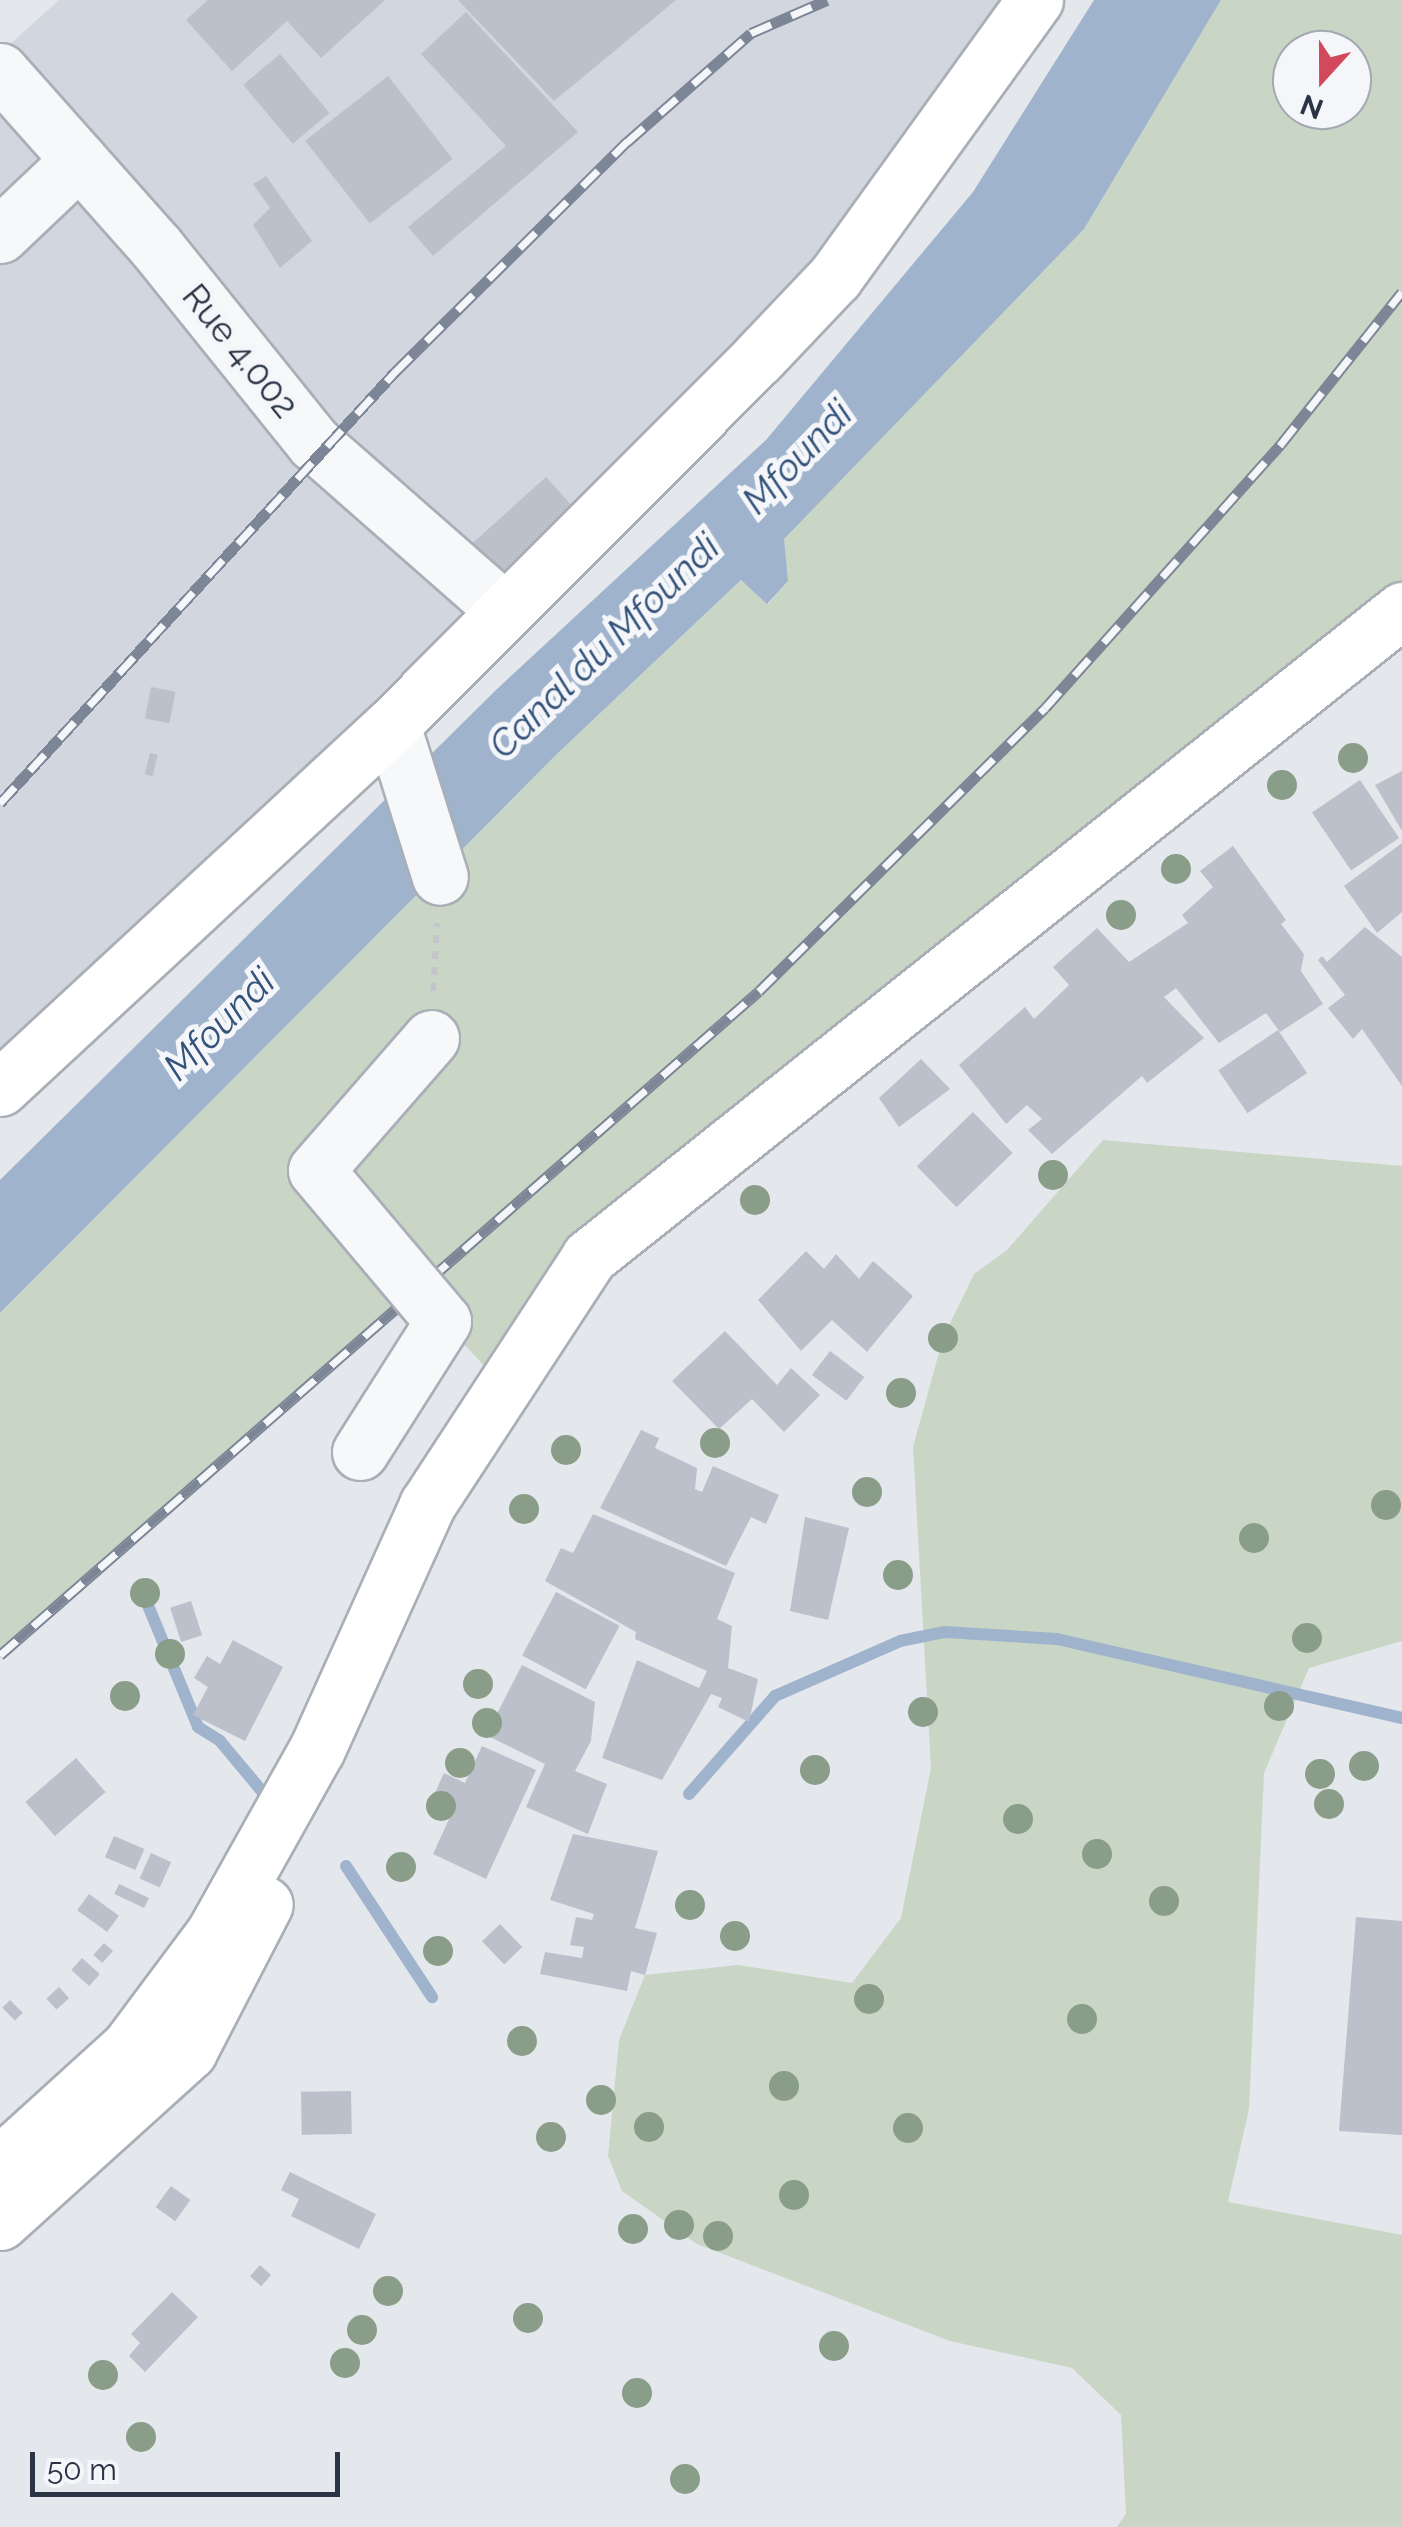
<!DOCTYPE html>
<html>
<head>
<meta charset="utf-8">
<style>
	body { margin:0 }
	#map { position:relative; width:1402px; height:2527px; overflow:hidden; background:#e4e7ec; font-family:Raleway,sans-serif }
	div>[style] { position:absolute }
	.built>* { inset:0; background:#d2d6de }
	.green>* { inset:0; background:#c9d6c5 }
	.water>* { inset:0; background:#9fb4cc }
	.stream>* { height:12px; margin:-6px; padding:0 6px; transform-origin:6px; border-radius:6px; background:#9fb4cc }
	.building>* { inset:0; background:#bbc0ca; transform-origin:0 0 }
	.path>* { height:6px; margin-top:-3px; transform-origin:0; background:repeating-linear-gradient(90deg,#c2c5cb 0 8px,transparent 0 16px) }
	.roads { filter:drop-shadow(2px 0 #a9aeb7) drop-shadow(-2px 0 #a9aeb7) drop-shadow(0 2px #a9aeb7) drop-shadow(0 -2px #a9aeb7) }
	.minor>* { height:55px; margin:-27.5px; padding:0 27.5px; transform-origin:27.5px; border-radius:27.5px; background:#f7f8fa }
	.major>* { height:55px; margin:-27.5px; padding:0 27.5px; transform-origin:27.5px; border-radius:27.5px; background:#fff }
	.rail>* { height:11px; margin-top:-5.5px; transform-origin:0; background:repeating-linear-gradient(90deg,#f4f6f9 0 22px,#7d8696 0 44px); box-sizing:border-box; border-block:2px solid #7d8696 }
	.bridges { filter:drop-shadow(2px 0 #a9aeb7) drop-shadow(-2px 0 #a9aeb7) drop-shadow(0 2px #a9aeb7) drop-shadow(0 -2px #a9aeb7) }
	.minor-bridge>* { height:55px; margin:-27.5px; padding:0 27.5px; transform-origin:27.5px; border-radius:27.5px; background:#f7f8fa }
	.trees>* { width:30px; height:30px; margin:-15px; border-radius:50%; background:#899d89 }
	span { translate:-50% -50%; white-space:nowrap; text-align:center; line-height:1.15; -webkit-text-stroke:10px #f4f6f9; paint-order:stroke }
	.street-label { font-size:35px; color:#2b3445 }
	.water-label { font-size:38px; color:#34527a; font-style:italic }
	.north { position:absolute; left:1272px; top:30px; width:100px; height:100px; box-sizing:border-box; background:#f4f6f9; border:2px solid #a4a8b1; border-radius:50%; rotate:201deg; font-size:28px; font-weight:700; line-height:40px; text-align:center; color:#2b3445 }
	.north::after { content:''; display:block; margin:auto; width:35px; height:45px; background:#d1495b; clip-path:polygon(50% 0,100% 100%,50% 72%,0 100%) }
	.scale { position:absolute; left:30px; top:2452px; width:310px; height:45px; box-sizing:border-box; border:5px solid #2b3445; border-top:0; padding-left:12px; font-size:30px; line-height:35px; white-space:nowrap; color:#2b3445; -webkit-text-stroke:8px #f4f6f9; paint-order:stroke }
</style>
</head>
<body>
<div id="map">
	<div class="built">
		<div style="clip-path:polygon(59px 0,1020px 0,837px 258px,505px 592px,406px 671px,0 1062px,0 53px)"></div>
	</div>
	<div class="green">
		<div style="clip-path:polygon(evenodd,1221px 0,1402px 0,1402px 610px,645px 1208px,501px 1384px,415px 1291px,0 1655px,0 1313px,559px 752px,741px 580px,768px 604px,788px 581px,783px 539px,1084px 229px,1221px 0,1292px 50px,1352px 50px,1352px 110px,1292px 110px,1292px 50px)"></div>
		<div style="clip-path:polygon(1103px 1140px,1402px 1166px,1402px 1641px,1309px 1668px,1264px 1773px,1249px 2109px,1228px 2202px,1402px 2235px,1402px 2527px,1117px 2527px,1126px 2514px,1121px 2415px,1072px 2368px,950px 2341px,697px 2244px,622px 2191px,608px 2156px,619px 2040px,645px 1975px,738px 1965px,852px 1983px,901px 1918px,931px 1768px,913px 1447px,943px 1338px,974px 1274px,1007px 1250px)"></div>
	</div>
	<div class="water">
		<div style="clip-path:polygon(1094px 0,1221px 0,1084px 229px,784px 539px,788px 581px,767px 604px,741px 580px,559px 752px,0 1313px,0 1180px,497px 689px,766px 440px,973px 192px)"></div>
	</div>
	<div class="stream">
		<div style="left:140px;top:1586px;width:152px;rotate:67.6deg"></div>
		<div style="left:198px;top:1727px;width:26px;rotate:32deg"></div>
		<div style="left:220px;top:1741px;width:80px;rotate:50.1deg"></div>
		<div style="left:689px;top:1794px;width:130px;rotate:-48.7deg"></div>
		<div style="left:775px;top:1696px;width:137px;rotate:-23.7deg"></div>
		<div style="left:900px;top:1641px;width:46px;rotate:-11.3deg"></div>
		<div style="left:945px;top:1632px;width:112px;rotate:3.6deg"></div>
		<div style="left:1057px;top:1639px;width:354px;rotate:12.9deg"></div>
		<div style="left:346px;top:1866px;width:157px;rotate:56.7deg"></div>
	</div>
	<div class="building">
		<div style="clip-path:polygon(208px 0,385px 0,321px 58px,287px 21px,232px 71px,186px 20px)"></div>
		<div style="clip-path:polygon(458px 0,676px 0,554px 101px)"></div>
		<div style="clip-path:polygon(466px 12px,578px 132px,433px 256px,408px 227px,506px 146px,421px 54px)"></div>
		<div style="left:280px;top:54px;width:77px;height:48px;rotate:50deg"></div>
		<div style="left:388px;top:76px;width:105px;height:105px;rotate:52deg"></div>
		<div style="clip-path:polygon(266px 176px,312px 241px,280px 268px,253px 225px,270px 208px,253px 184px)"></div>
		<div style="left:546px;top:477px;width:47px;height:120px;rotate:48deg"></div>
		<div style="left:151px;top:687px;width:25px;height:32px;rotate:11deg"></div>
		<div style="left:150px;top:753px;width:8px;height:22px;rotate:14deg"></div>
		<div style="clip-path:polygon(1402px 771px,1402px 831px,1375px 785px)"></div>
		<div style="left:1360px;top:780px;width:70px;height:58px;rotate:56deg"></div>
		<div style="clip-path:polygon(1402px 843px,1402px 912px,1377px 933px,1344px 886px)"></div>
		<div style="clip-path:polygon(1233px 846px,1286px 920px,1281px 924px,1304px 954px,1301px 971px,1323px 1004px,1280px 1032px,1266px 1013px,1219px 1043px,1176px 988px,1164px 997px,1204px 1038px,1147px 1083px,1142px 1076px,1052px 1154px,1028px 1130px,1042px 1119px,1027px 1105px,1006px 1124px,959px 1065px,1025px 1007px,1034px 1019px,1065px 989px,1069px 985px,1053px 967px,1097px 928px,1129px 962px,1188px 923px,1182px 915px,1213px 887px,1200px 871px)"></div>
		<div style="clip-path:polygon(1365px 927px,1402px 957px,1402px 1086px,1362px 1029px,1353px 1039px,1328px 1008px,1345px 995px,1318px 960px,1322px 956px,1327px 962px)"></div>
		<div style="left:1278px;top:1030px;width:52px;height:72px;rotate:56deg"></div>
		<div style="clip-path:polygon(921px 1059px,950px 1089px,899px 1127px,879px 1098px)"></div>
		<div style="left:973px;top:1112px;width:57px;height:78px;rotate:46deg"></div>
		<div style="clip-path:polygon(806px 1251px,824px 1269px,836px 1254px,859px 1279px,873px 1261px,913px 1296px,867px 1352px,832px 1320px,801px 1351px,758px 1300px)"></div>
		<div style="clip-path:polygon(725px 1331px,777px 1385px,791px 1368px,820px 1395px,784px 1432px,752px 1399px,719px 1429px,672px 1381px)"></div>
		<div style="left:830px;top:1351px;width:43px;height:30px;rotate:37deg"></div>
		<div style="clip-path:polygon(641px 1430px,659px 1438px,655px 1448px,697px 1468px,695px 1489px,702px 1492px,713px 1466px,779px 1495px,766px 1524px,751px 1517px,726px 1566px,600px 1508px)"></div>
		<div style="clip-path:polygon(593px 1514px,735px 1573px,717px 1619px,732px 1626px,728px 1668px,758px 1679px,749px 1722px,718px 1707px,722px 1698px,711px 1694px,662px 1780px,602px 1758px,637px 1660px,699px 1688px,707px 1671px,635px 1639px,636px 1632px,545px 1581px,561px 1548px,573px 1553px)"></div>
		<div style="clip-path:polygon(805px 1517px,849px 1528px,828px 1620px,790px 1611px)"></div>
		<div style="left:556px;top:1592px;width:72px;height:72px;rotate:28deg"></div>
		<div style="left:191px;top:1601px;width:36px;height:22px;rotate:72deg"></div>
		<div style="clip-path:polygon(233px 1640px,283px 1667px,245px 1741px,193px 1715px,208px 1687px,194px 1678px,207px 1656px,220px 1664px)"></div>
		<div style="clip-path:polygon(522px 1665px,595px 1702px,591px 1741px,575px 1771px,607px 1784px,588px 1834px,526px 1807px,545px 1764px,486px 1735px)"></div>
		<div style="clip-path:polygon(482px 1746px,536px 1770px,486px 1879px,433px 1854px,450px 1817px,429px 1806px,444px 1773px,465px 1783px)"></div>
		<div style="left:76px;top:1758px;width:45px;height:67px;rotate:49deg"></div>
		<div style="clip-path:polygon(573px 1834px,658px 1851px,635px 1928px,657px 1933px,645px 1975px,631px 1971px,627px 1991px,540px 1974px,545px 1952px,582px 1958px,584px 1947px,570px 1945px,576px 1917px,592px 1920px,594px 1914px,550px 1900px)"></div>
		<div style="left:114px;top:1836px;width:33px;height:23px;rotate:23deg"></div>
		<div style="left:151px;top:1853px;width:22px;height:28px;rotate:24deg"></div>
		<div style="left:119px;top:1884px;width:33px;height:11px;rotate:25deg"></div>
		<div style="left:89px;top:1894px;width:37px;height:20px;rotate:36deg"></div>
		<div style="clip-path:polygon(1356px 1917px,1402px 1921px,1402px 2135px,1339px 2131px)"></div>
		<div style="left:500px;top:1924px;width:32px;height:25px;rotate:46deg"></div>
		<div style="left:104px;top:1943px;width:12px;height:16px;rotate:42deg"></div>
		<div style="left:82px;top:1958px;width:24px;height:16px;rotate:42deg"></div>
		<div style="left:59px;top:1987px;width:15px;height:17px;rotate:48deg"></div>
		<div style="left:10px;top:2000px;width:18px;height:11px;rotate:45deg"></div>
		<div style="left:351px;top:2091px;width:43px;height:50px;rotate:89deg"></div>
		<div style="clip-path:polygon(290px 2172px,376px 2214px,359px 2249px,291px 2216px,299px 2199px,281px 2190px)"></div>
		<div style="left:171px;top:2186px;width:24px;height:26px;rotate:36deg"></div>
		<div style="left:260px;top:2265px;width:15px;height:15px;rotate:42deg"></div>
		<div style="clip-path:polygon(172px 2292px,198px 2317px,145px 2372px,129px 2356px,140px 2343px,131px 2334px)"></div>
	</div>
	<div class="path">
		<div style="left:433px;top:991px;width:68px;rotate:-86.6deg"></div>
	</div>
	<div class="roads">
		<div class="minor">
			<div style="left:0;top:71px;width:237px;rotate:48.4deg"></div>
			<div style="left:157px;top:248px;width:250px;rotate:51.2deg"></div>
			<div style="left:314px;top:443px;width:252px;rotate:41.3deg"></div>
			<div style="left:0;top:235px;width:109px;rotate:-43.5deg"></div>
			<div style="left:392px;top:725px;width:159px;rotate:72.5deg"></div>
		</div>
		<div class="major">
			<div style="left:0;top:1088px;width:534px;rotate:-42.8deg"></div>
			<div style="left:392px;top:725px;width:518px;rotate:-45.08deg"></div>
			<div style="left:758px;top:358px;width:112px;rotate:-46.5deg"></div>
			<div style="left:835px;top:277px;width:342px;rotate:-54.2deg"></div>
			<div style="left:0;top:2164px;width:174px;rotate:-42.2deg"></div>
			<div style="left:129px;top:2047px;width:142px;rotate:-53.3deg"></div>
			<div style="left:214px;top:1933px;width:211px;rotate:-60.8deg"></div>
			<div style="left:317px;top:1749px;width:268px;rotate:-65.7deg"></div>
			<div style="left:427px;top:1505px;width:296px;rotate:-56.8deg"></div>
			<div style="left:589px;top:1257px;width:1039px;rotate:-38.51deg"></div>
			<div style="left:0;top:2222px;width:255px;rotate:-42.1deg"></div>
			<div style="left:189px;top:2051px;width:165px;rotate:-62.7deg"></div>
		</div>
	</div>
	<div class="rail">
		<div style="left:0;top:803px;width:585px;rotate:-47.5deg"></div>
		<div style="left:395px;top:372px;width:327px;rotate:-44.8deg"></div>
		<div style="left:627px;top:142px;width:165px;rotate:-41.3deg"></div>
		<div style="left:751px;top:33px;width:83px;rotate:-23.5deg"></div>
		<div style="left:0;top:1655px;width:1008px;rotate:-41.18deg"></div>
		<div style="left:759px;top:991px;width:402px;rotate:-44.7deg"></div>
		<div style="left:1045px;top:708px;width:354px;rotate:-48.2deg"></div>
		<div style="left:1281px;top:444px;width:194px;rotate:-51.5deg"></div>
	</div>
	<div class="bridges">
		<div class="minor-bridge">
			<div style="left:360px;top:1452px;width:155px;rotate:-57.6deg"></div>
			<div style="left:443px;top:1321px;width:197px;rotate:-130.1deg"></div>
			<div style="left:316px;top:1170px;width:175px;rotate:-48.9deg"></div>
		</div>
	</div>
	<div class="trees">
		<div style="left:1353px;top:758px"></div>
		<div style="left:1282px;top:785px"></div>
		<div style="left:1176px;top:869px"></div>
		<div style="left:1121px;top:915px"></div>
		<div style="left:1053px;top:1175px"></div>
		<div style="left:755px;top:1200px"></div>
		<div style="left:943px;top:1338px"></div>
		<div style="left:901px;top:1393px"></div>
		<div style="left:715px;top:1443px"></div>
		<div style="left:566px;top:1450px"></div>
		<div style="left:867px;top:1492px"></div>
		<div style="left:1386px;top:1505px"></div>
		<div style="left:524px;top:1509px"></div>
		<div style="left:1254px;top:1538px"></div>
		<div style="left:898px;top:1575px"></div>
		<div style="left:145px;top:1593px"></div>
		<div style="left:1307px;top:1638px"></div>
		<div style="left:170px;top:1654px"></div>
		<div style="left:478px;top:1684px"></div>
		<div style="left:125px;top:1696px"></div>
		<div style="left:1279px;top:1706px"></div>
		<div style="left:923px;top:1712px"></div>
		<div style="left:487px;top:1723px"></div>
		<div style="left:460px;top:1763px"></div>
		<div style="left:1364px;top:1766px"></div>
		<div style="left:815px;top:1770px"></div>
		<div style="left:1320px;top:1774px"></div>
		<div style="left:1329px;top:1804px"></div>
		<div style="left:441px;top:1806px"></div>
		<div style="left:1018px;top:1819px"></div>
		<div style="left:1097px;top:1854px"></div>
		<div style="left:401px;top:1867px"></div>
		<div style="left:1164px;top:1901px"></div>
		<div style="left:690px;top:1905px"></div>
		<div style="left:735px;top:1936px"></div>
		<div style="left:438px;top:1951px"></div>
		<div style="left:869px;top:1999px"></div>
		<div style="left:1082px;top:2019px"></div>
		<div style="left:522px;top:2041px"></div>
		<div style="left:784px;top:2086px"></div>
		<div style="left:601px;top:2100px"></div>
		<div style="left:649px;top:2127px"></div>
		<div style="left:908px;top:2128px"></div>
		<div style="left:551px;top:2137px"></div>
		<div style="left:794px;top:2195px"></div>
		<div style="left:679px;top:2225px"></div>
		<div style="left:633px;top:2229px"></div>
		<div style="left:718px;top:2236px"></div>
		<div style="left:388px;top:2291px"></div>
		<div style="left:528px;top:2318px"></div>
		<div style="left:362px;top:2330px"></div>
		<div style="left:834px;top:2346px"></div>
		<div style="left:345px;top:2363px"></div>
		<div style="left:103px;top:2375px"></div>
		<div style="left:637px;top:2393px"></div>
		<div style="left:141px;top:2437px"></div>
		<div style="left:685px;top:2479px"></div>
	</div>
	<div class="street-label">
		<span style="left:240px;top:351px;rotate:51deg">Rue 4.002</span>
	</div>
	<div class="water-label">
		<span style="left:797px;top:457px;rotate:-46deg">Mfoundi</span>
		<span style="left:604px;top:646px;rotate:-44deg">Canal du Mfoundi</span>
		<span style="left:219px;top:1024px;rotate:-45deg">Mfoundi</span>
	</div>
	<div class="north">N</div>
	<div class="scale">50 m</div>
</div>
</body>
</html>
